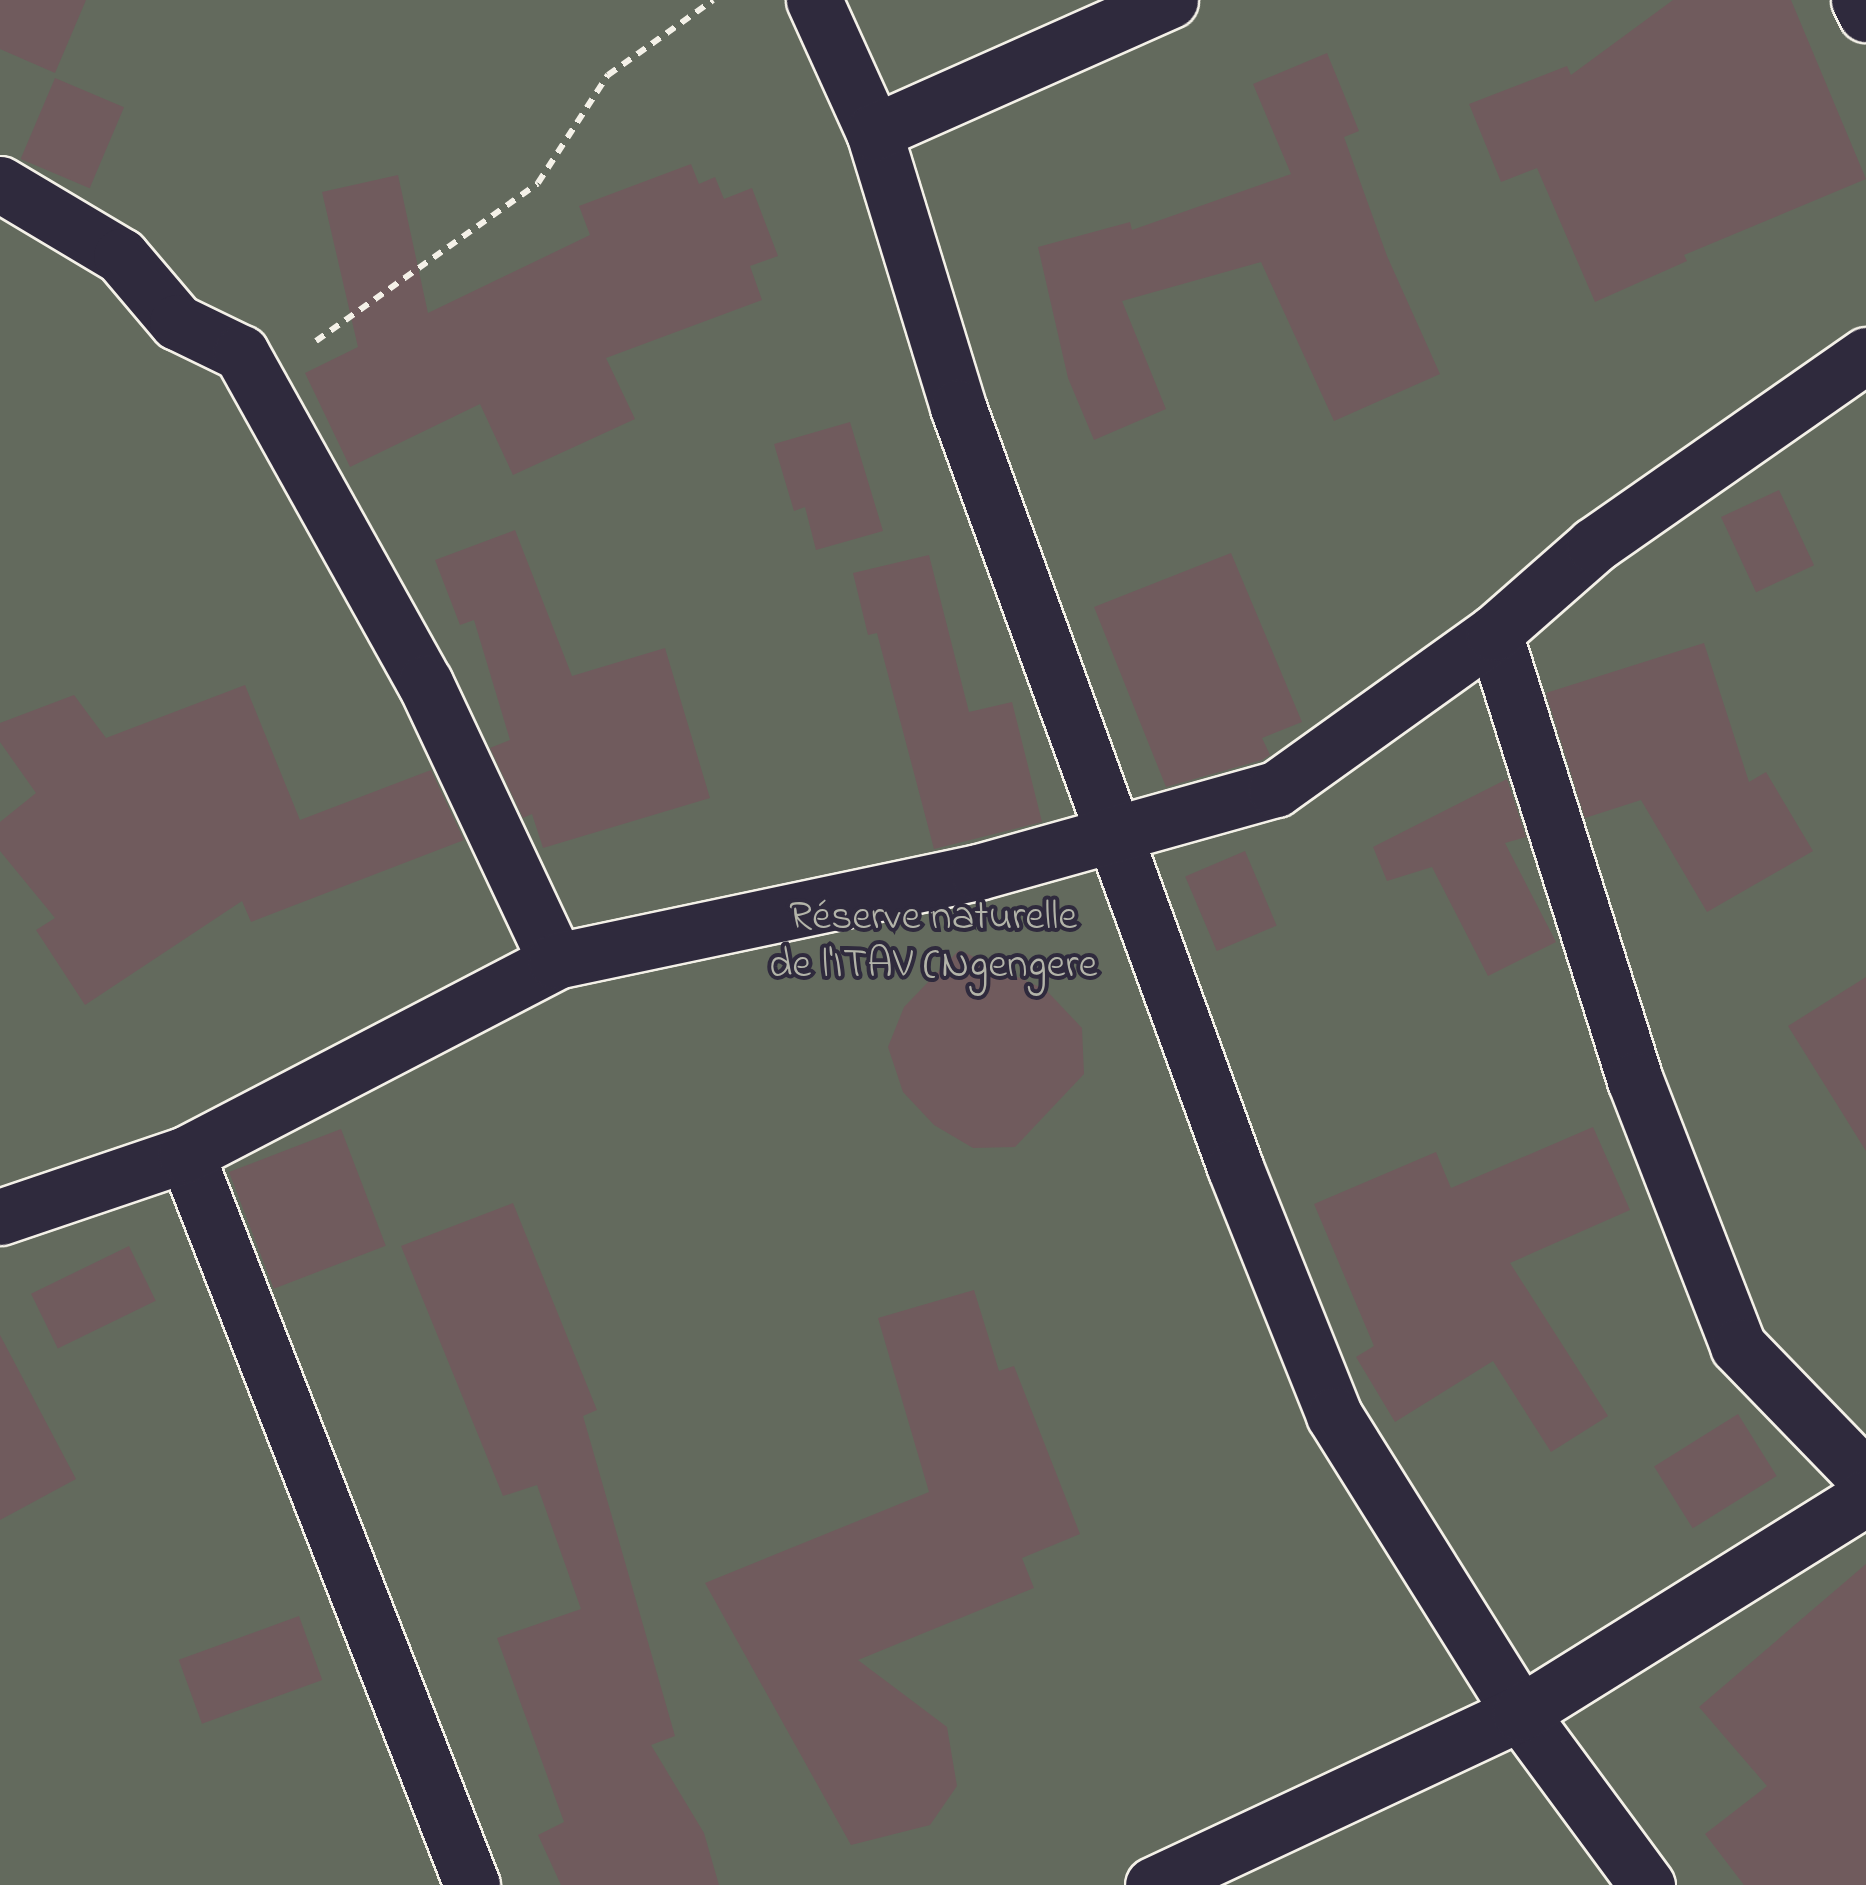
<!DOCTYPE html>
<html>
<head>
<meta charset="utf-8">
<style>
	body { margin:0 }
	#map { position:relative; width:1866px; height:1885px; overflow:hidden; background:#2f2a3d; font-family:"Indie Flower",sans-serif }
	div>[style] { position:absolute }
	.green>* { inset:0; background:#636a5d; transform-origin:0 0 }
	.building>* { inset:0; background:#705b5d; transform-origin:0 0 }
	.path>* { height:6px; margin-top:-3px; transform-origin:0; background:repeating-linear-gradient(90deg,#f4f1e8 0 10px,transparent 0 18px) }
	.roads { filter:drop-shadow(2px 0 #f4f1e8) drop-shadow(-2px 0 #f4f1e8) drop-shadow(0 2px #f4f1e8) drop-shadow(0 -2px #f4f1e8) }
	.street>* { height:55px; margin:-27.5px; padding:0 27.5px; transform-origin:27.5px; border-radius:27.5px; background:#2f2a3d }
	span { translate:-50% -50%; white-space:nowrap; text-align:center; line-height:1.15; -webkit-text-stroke:8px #2f2a3d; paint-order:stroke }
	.park-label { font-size:42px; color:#b3b4a9 }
</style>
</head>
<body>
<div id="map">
	<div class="green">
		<div style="left:0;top:0;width:1866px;height:1885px"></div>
	</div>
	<div class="building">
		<div style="clip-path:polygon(0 0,86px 0,55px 73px,0 49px)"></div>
		<div style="clip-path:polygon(1673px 0,1791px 0,1866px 179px,1684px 255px,1687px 261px,1595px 302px,1537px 168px,1501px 182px,1469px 104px,1567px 66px,1571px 75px)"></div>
		<div style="clip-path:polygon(1327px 53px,1359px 131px,1344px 137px,1387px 256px,1440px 374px,1334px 421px,1261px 262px,1122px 301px,1166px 409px,1094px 440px,1068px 378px,1038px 247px,1130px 222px,1132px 230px,1291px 174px,1253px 84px)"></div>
		<div style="left:55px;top:78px;width:75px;height:88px;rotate:23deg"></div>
		<div style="clip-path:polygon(691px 164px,699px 184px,715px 177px,724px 199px,752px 188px,778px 256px,750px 266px,762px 300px,606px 358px,635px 419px,513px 475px,480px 404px,350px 467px,305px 373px,358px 347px,322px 192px,398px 175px,428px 313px,590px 235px,579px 206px)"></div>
		<div style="clip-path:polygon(850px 422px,883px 531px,816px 550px,805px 507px,794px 511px,774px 444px)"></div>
		<div style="left:1779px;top:490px;width:83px;height:64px;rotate:65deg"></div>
		<div style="clip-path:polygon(515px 530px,572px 676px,665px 648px,710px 798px,543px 848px,532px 814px,523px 818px,490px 748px,510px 740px,474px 620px,460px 625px,435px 560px)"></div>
		<div style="clip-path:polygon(1231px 553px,1302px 722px,1262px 738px,1270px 755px,1262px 760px,1166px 787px,1094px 607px)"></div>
		<div style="clip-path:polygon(929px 555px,969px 712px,1012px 702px,1042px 822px,934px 849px,877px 633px,868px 635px,853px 573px)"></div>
		<div style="clip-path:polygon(1704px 643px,1749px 782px,1766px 772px,1813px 851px,1707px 912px,1641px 800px,1585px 818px,1546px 693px)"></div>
		<div style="clip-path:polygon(245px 685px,300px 820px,431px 770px,464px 840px,251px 922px,242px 901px,85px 1005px,36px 930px,55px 918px,0 851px,0 822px,36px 793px,0 742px,0 723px,74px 695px,106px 738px)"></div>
		<div style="clip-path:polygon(1507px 779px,1526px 837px,1505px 843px,1556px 942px,1488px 976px,1432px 867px,1387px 881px,1373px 847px)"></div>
		<div style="left:1245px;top:851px;width:81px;height:65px;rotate:67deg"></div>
		<div style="clip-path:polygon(959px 950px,1046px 990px,1082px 1028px,1084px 1074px,1015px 1147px,973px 1148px,934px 1125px,903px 1092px,888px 1047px,904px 1007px)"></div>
		<div style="clip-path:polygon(1866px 977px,1866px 1151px,1788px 1026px)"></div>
		<div style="clip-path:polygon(1593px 1127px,1630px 1210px,1510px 1263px,1608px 1416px,1551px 1452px,1493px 1361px,1395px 1422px,1356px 1357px,1374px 1346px,1314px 1204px,1436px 1152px,1451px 1188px)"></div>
		<div style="left:341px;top:1129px;width:125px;height:120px;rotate:69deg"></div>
		<div style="clip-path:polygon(513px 1203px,597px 1410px,583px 1416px,675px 1736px,651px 1745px,704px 1833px,719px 1885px,561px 1885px,538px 1835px,564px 1822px,497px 1638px,581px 1609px,537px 1485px,503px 1496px,401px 1246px)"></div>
		<div style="left:129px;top:1246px;width:61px;height:109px;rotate:64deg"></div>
		<div style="clip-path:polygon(974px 1290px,999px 1371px,1014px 1366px,1080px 1534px,1022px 1558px,1034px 1588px,858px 1660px,947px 1727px,957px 1786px,930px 1825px,851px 1845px,705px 1583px,929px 1492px,878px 1318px)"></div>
		<div style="clip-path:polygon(0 1335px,76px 1479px,0 1520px)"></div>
		<div style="left:1738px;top:1414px;width:73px;height:99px;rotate:58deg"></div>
		<div style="clip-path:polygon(1866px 1564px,1866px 1885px,1744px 1885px,1705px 1834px,1767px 1786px,1699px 1707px)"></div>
		<div style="left:299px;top:1616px;width:68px;height:128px;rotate:70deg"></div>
	</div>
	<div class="path">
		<div style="left:316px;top:341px;width:272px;rotate:-35.4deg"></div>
		<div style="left:538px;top:183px;width:129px;rotate:-57.1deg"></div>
		<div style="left:608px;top:75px;width:129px;rotate:-35.5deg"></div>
	</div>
	<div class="roads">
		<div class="street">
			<div style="left:814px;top:0;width:145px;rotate:65.6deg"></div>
			<div style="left:874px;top:132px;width:288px;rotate:73deg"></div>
			<div style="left:958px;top:407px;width:809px;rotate:69.97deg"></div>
			<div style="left:1235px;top:1167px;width:267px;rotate:68.2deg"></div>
			<div style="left:1334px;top:1415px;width:351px;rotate:58deg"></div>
			<div style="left:1520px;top:1713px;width:214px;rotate:53.6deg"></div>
			<div style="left:1859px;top:0;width:16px;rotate:63deg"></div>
			<div style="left:874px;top:132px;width:324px;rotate:-24deg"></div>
			<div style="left:0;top:184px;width:141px;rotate:30.8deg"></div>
			<div style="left:121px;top:256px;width:87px;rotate:49.7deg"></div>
			<div style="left:177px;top:322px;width:71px;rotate:25.8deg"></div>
			<div style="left:241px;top:353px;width:378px;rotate:60.9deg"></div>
			<div style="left:425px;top:683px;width:307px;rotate:64.8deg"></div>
			<div style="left:1494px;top:633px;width:469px;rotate:72.5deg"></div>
			<div style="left:1635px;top:1080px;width:285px;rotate:68.8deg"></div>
			<div style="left:1738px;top:1346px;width:184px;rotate:45.9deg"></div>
			<div style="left:186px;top:1154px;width:785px;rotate:68.63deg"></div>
			<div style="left:0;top:1217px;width:196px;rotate:-18.7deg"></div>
			<div style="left:186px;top:1154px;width:417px;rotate:-27.5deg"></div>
			<div style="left:556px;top:961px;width:431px;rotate:-11.9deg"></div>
			<div style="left:978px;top:872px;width:309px;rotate:-15.6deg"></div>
			<div style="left:1276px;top:789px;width:268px;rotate:-35.6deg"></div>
			<div style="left:1494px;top:633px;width:133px;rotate:-41.3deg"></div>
			<div style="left:1594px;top:545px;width:332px;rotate:-34.9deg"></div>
			<div style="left:1153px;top:1885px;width:405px;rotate:-25.1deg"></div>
			<div style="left:1520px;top:1713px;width:407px;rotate:-31.9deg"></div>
		</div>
	</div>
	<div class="park-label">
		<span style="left:933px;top:942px">Réserve naturelle<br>de l'ITAV (Ngengere</span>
	</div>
</div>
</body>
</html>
